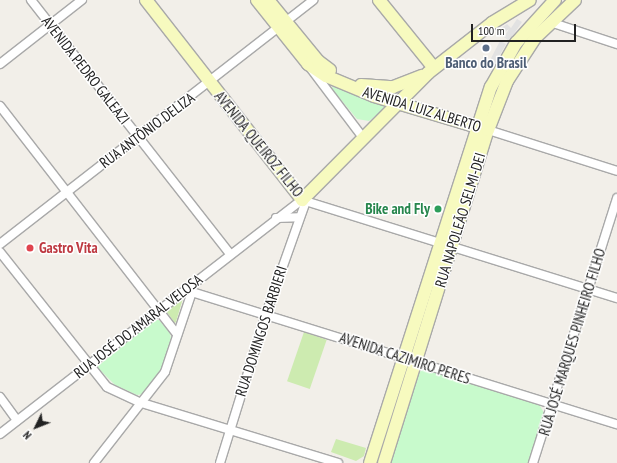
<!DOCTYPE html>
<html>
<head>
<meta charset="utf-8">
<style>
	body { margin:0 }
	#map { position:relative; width:617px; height:463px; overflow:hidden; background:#f2efe9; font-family:"PT Sans Narrow",sans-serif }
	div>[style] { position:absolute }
	.grass>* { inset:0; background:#cdebb0; transform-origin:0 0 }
	.park>* { inset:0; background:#c8facc }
	.parking>* { inset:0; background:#e2e2e2 }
	.roads { filter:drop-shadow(1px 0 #a9a9a9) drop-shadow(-1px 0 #a9a9a9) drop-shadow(0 1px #a9a9a9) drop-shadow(0 -1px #a9a9a9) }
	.street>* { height:8px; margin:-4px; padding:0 4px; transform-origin:4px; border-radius:4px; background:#fff }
	.secondary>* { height:12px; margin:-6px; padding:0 6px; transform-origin:6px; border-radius:6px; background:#f7fabf }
	.dots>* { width:11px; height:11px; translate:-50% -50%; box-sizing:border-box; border:2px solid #fff; border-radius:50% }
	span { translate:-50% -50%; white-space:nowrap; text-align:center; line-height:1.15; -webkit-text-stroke:3px #fff; paint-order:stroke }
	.service-label { font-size:15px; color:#4e5e75; font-weight:700 }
	.street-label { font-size:15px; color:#222 }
	.leisure-label { font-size:15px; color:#27864d; font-weight:700 }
	.right { translate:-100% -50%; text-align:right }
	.health-label { font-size:15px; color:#be3a42; font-weight:700 }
	.left { translate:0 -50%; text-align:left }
	.north { position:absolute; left:16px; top:407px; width:40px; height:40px; -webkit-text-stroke:3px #fff; paint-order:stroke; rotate:227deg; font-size:11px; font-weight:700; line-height:16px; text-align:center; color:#222 }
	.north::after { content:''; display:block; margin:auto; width:14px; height:18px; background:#222; clip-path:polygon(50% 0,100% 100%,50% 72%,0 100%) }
	.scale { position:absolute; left:471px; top:24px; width:105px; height:18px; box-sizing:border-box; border:2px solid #222; border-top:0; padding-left:5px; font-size:12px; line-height:14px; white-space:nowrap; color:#222; -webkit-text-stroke:3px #fff; paint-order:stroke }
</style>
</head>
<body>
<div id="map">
	<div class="grass">
		<div style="clip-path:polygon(183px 298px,176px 322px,175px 323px,166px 311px)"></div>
		<div style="left:304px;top:332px;width:24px;height:52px;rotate:19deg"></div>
		<div style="clip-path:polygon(336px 439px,366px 448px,364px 456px,356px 461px,331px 452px)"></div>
	</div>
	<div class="park">
		<div style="clip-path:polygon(333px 84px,384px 105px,383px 110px,369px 121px,357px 119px,332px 89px)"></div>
		<div style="clip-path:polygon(154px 320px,159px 320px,170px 333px,171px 339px,161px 370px,143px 394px,137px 395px,115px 385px,97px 367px)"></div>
		<div style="clip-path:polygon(425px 369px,539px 404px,544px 413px,528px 463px,389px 463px,417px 373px)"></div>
	</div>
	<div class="parking">
		<div style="clip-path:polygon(517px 19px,522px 22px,509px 41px,504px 37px,509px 29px,500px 36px,497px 31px,507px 24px,511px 28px)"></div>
		<div style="clip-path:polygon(500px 41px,506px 44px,492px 69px,487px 66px)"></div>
	</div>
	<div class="roads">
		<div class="street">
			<div style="left:31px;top:0;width:323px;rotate:51.9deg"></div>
			<div style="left:550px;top:22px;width:71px;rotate:18.2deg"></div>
			<div style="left:0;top:64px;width:104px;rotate:-38deg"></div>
			<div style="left:312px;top:70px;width:86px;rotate:53deg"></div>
			<div style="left:0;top:106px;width:289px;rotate:52.2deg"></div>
			<div style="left:488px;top:130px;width:135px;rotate:17.6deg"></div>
			<div style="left:276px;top:218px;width:23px;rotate:-2deg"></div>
			<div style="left:0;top:244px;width:397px;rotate:-37.9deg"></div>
			<div style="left:0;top:252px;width:172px;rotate:51.6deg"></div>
			<div style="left:107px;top:387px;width:38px;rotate:25deg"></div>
			<div style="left:142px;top:403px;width:205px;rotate:17deg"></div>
			<div style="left:192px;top:292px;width:445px;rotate:17.3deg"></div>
			<div style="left:0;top:397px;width:29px;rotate:54deg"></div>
			<div style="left:0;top:434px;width:382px;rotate:-37.8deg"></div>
			<div style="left:302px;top:200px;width:330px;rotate:17.3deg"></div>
			<div style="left:94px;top:463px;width:115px;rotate:-52deg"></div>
			<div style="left:165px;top:372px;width:84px;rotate:-71.4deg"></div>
			<div style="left:192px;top:292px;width:4px;rotate:-135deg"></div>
			<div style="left:220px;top:463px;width:156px;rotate:-72.8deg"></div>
			<div style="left:266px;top:314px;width:120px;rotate:-70.5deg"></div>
			<div style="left:533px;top:463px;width:278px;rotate:-72.4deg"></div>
		</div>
		<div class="secondary">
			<div style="left:146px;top:0;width:254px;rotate:52deg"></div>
			<div style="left:302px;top:200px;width:179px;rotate:-45.2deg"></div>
			<div style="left:428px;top:73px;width:81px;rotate:-38deg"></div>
			<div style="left:492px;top:23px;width:44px;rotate:-31.2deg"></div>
			<div style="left:257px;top:0;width:82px;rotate:51.4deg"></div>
			<div style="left:308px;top:64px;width:22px;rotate:34deg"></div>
			<div style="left:326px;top:76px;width:52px;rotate:22.6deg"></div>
			<div style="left:374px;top:96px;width:115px;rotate:16.7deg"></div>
			<div style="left:268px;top:0;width:79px;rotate:50.7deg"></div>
			<div style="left:318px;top:61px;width:15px;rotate:37deg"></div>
			<div style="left:379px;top:0;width:87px;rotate:51deg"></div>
			<div style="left:361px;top:85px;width:32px;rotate:4deg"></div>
			<div style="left:393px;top:87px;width:31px;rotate:-21deg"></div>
			<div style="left:370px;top:463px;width:395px;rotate:-72.2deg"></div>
			<div style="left:491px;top:87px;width:51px;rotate:-60.4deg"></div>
			<div style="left:516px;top:43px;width:58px;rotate:-47.8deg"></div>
			<div style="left:384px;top:463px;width:349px;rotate:-72.7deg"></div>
			<div style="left:488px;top:130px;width:53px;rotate:-68.8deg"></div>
			<div style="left:507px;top:81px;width:51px;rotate:-56.9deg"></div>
			<div style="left:535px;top:38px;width:55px;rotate:-43.5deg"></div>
		</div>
	</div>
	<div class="dots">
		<div style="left:486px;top:48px;background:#5c6f8a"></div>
		<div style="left:438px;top:209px;background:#2e9e5b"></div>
		<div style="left:30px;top:248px;background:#e0444e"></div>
	</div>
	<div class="service-label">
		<span style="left:486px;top:63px">Banco do Brasil</span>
	</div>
	<div class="street-label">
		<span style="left:86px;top:70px;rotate:52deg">AVENIDA PEDRO GALEAZI</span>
		<span style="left:422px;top:109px;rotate:17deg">AVENIDA LUIZ ALBERTO</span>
		<span style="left:147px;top:130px;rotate:-37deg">RUA ANTÔNIO DELIZA</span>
		<span style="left:259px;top:144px;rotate:51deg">AVENIDA QUEIROZ FILHO</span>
		<span style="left:460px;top:220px;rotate:-73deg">RUA NAPOLEÃO SELMI-DEI</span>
		<span style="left:138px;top:326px;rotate:-38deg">RUA JOSÉ DO AMARAL VELOSA</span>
		<span style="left:261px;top:331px;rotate:-72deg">RUA DOMINGOS BARBIERI</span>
		<span style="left:572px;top:342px;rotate:-73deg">RUA JOSÉ MARQUES PINHEIRO FILHO</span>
		<span style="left:405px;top:358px;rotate:18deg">AVENIDA CAZIMIRO PERES</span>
	</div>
	<div class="leisure-label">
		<span class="right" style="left:430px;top:209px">Bike and Fly</span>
	</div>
	<div class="health-label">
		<span class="left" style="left:39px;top:248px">Gastro Vita</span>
	</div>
	<div class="north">N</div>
	<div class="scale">100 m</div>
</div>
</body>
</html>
